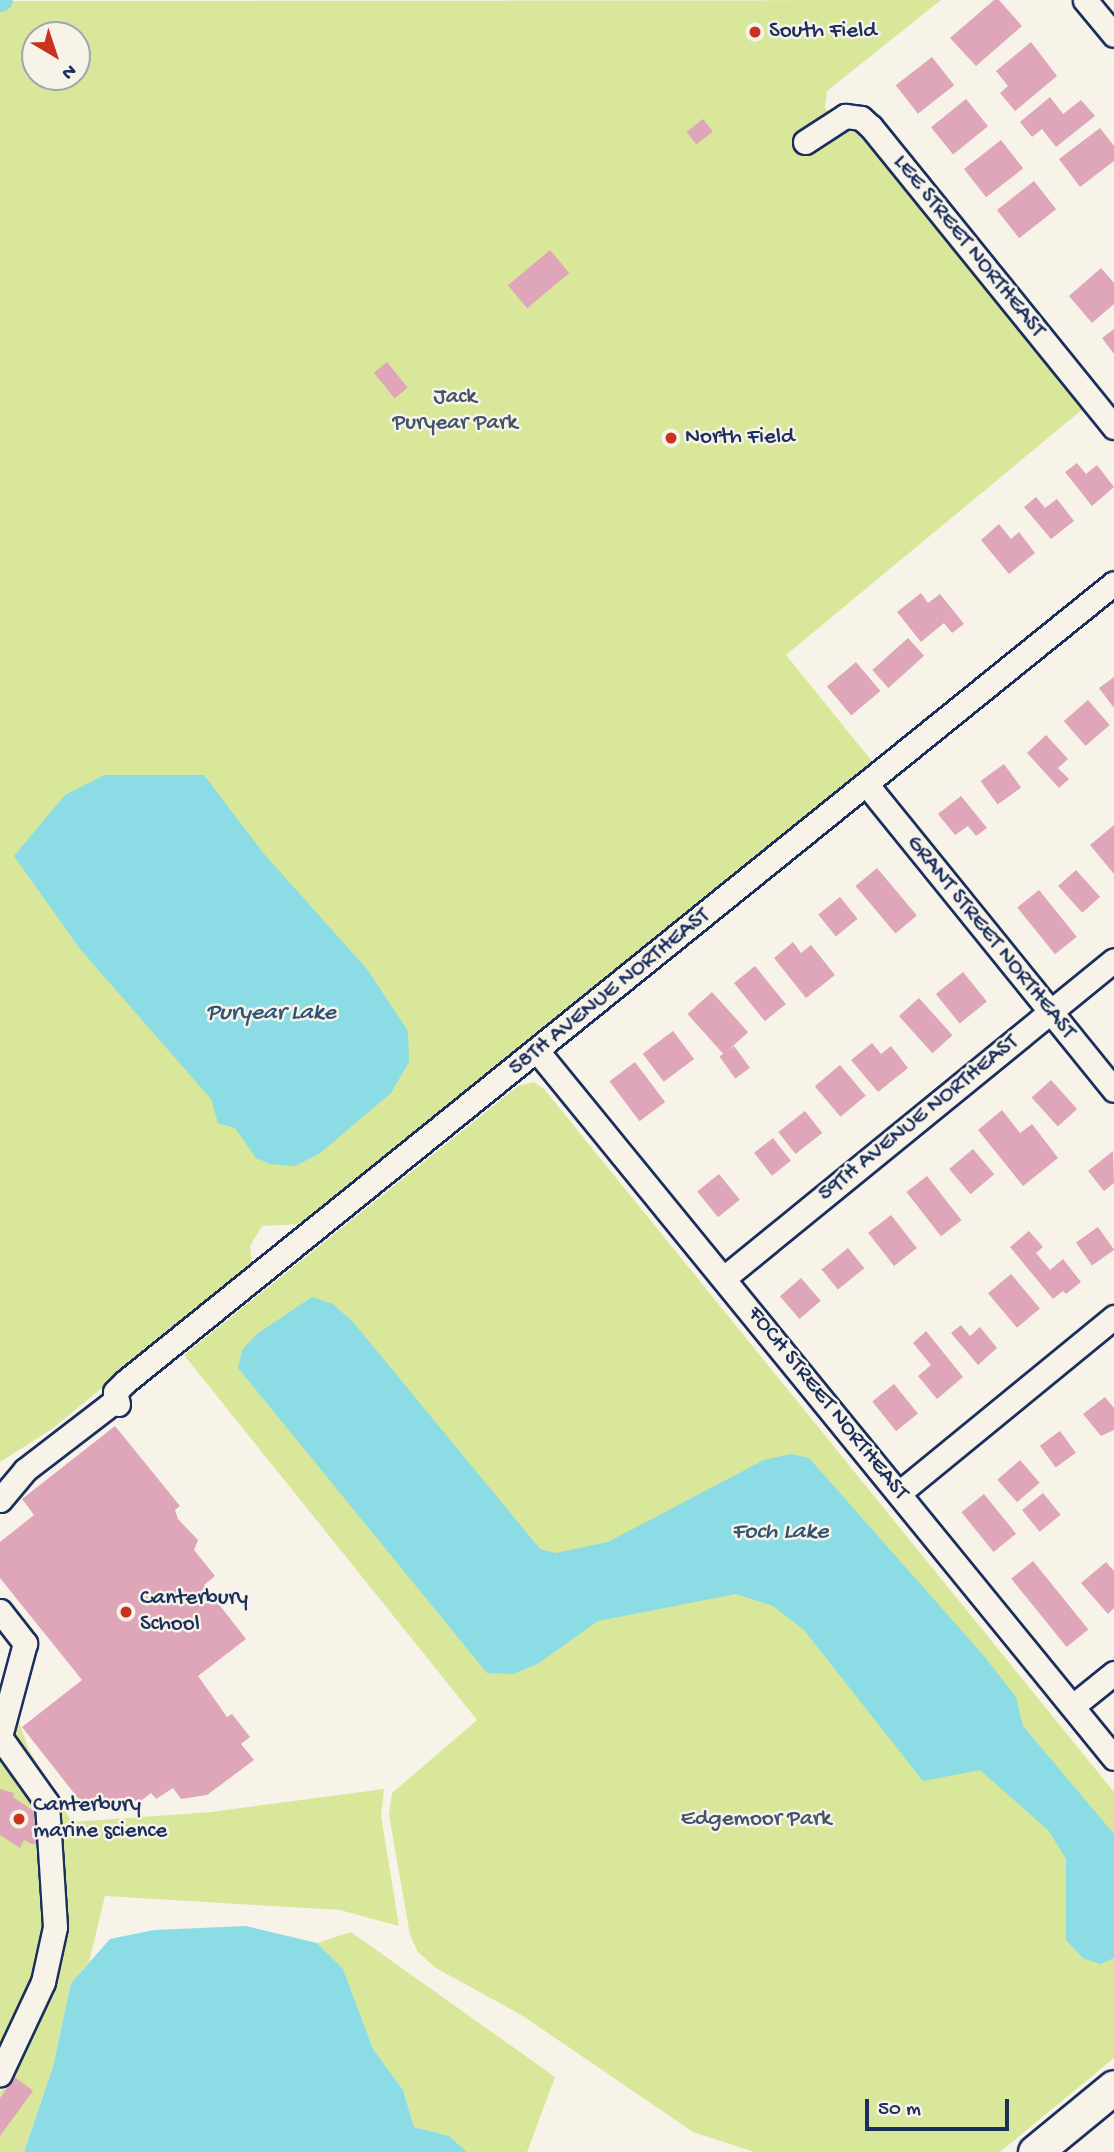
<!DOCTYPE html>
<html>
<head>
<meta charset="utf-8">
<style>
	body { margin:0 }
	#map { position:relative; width:1114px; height:2152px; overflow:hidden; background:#f7f3e8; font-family:"Gochi Hand",sans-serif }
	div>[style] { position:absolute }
	.green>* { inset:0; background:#d8e79a }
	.water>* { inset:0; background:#8bdce4 }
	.canal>* { height:21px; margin:-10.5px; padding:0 10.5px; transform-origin:10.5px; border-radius:10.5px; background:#8bdce4 }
	.building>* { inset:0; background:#dea6b8; transform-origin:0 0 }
	.roads { filter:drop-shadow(2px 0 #1b2f5e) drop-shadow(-2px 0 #1b2f5e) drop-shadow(0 2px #1b2f5e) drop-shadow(0 -2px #1b2f5e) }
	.street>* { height:23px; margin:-11.5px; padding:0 11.5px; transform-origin:11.5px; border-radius:11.5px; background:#f7f3e8 }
	.secondary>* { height:33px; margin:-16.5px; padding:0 16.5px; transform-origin:16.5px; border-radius:16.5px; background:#f7f3e8 }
	.dots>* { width:19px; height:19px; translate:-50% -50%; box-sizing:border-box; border:4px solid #f7f3e8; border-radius:50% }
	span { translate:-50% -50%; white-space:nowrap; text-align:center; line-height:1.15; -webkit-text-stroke:5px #f7f3e8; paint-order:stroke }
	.poi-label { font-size:23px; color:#1b2f5e }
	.left { translate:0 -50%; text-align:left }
	.street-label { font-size:23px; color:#1b2f5e }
	.park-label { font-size:23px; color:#41546a }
	.water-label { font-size:24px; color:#315279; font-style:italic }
	.north { position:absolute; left:21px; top:21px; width:70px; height:70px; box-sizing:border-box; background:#f7f3e8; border:2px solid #9fa5b1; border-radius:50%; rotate:141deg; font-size:19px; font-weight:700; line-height:28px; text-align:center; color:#1b2f5e }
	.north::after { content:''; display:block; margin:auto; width:24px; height:32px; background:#c8321e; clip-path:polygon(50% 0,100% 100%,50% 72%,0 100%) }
	.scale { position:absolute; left:865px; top:2099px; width:144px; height:32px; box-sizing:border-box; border:4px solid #1b2f5e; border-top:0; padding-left:9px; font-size:21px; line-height:24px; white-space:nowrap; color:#1b2f5e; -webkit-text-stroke:5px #f7f3e8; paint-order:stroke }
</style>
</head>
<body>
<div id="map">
	<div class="green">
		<div style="clip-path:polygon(evenodd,941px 0,827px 91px,825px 108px,843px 129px,857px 127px,863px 133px,1084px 408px,786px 655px,875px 765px,303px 1224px,262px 1226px,250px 1246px,252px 1264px,52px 1429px,0 1462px,0 1px,941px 0,35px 35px,77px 35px,77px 77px,35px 77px,35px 35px)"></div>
		<div style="clip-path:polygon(534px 1082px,544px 1089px,1114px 1792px,1114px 2058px,1000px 2152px,754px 2152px,693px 2132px,523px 2016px,436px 1968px,418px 1952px,410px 1935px,389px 1815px,392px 1793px,477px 1720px,184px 1355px,518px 1086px)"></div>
		<div style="clip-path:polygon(17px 1716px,29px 1750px,72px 1822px,211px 1812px,384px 1789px,381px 1816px,399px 1926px,340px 1910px,105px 1896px,89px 1962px,71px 1983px,53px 2067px,24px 2152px,0 2152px,0 2092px,14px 2073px,53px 1987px,57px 1803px,11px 1736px)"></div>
		<div style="clip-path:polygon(0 1754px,37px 1806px,44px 1925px,34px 1978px,0 2052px)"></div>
		<div style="clip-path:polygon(351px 1932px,555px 2077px,527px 2152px,467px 2152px,449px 2136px,414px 2127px,403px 2090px,373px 2049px,343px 1970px,317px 1943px)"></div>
	</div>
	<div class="water">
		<div style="clip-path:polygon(105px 775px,204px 775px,264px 854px,367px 969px,408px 1031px,409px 1062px,391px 1093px,319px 1154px,295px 1166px,270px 1164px,256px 1158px,235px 1128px,218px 1123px,211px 1099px,80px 949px,14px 856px,65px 795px)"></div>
		<div style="clip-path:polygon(312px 1297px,333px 1304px,353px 1322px,540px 1549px,556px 1553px,608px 1542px,764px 1460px,791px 1454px,809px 1458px,984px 1656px,1016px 1697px,1023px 1726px,1114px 1834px,1114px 1958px,1100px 1964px,1083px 1958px,1066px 1940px,1066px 1859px,1049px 1831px,980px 1770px,923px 1781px,804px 1630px,773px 1606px,736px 1594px,598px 1621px,539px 1663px,514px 1674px,487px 1673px,238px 1368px,242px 1350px,257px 1334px)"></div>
		<div style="clip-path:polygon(246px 1926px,317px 1943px,343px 1969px,373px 2049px,403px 2090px,414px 2127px,449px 2136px,467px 2152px,24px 2152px,53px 2067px,71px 1983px,110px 1939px,154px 1930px)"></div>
	</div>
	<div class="canal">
		<div style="left:0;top:1px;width:2px;rotate:-27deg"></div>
	</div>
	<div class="building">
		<div style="clip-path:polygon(994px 0,999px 0,1022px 26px,976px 66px,950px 38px)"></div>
		<div style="clip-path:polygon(1031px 42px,1057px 76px,1015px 111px,1000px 93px,1008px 86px,996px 71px)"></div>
		<div style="left:932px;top:57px;width:36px;height:46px;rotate:52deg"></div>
		<div style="clip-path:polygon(1050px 97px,1063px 114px,1081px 100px,1095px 116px,1056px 147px,1042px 129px,1032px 137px,1020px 122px)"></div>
		<div style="left:966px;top:99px;width:35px;height:45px;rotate:51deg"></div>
		<div style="left:703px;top:119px;width:16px;height:21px;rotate:52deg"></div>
		<div style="clip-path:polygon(1100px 128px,1114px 146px,1114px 161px,1080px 187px,1059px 159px)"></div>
		<div style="left:1001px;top:140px;width:36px;height:47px;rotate:52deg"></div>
		<div style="left:1034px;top:181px;width:36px;height:47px;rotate:52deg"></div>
		<div style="left:550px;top:250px;width:30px;height:55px;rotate:50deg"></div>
		<div style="clip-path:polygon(1101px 268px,1114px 283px,1114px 304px,1092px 323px,1069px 296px)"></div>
		<div style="clip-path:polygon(1114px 329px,1114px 354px,1102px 338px)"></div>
		<div style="left:387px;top:362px;width:33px;height:17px;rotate:51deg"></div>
		<div style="clip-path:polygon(1077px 463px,1086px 474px,1097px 465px,1114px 487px,1092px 506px,1065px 472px)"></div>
		<div style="clip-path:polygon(1036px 497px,1045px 508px,1057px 499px,1074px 521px,1051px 539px,1024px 507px)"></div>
		<div style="clip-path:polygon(999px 524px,1011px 539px,1019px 532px,1035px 553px,1009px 574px,981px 540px)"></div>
		<div style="clip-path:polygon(921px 593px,928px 603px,940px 594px,964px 624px,952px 633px,944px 623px,921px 642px,897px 612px)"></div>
		<div style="left:908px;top:638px;width:24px;height:48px;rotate:48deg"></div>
		<div style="left:856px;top:662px;width:38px;height:38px;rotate:50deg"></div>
		<div style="clip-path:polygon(1114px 677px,1114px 708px,1099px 688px)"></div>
		<div style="left:1088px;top:700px;width:33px;height:32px;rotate:49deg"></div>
		<div style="clip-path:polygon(1046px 735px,1068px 759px,1058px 768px,1069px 779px,1059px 788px,1027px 753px)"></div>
		<div style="left:1004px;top:764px;width:29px;height:29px;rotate:54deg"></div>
		<div style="clip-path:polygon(961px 796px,987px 828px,976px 836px,968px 826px,955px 835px,938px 814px)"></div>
		<div style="clip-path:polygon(1114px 825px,1114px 874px,1090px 845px)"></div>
		<div style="left:877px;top:868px;width:62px;height:28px;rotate:50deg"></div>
		<div style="left:1076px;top:870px;width:36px;height:24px;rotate:48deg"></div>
		<div style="left:1039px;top:890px;width:60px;height:28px;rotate:51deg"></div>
		<div style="left:840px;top:897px;width:28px;height:28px;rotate:51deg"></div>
		<div style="clip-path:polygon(793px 942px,801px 953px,811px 945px,835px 975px,806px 998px,774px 958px)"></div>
		<div style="left:755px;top:966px;width:49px;height:27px;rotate:51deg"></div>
		<div style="left:963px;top:972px;width:38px;height:35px;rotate:51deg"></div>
		<div style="left:712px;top:992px;width:54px;height:33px;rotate:48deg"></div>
		<div style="left:919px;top:998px;width:50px;height:27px;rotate:48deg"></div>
		<div style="left:673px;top:1031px;width:35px;height:38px;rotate:53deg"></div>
		<div style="clip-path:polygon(872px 1043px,881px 1054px,891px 1046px,908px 1068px,878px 1092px,851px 1060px)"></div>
		<div style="left:734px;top:1046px;width:27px;height:18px;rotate:54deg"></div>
		<div style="left:635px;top:1062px;width:50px;height:32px;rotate:53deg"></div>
		<div style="left:840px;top:1065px;width:40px;height:33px;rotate:50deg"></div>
		<div style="left:1051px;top:1080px;width:39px;height:26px;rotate:48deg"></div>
		<div style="clip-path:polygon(1002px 1110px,1020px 1133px,1032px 1124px,1058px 1158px,1023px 1186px,978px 1130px)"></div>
		<div style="left:805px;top:1111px;width:28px;height:34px;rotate:52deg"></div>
		<div style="left:773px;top:1138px;width:29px;height:24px;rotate:52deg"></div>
		<div style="left:973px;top:1149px;width:33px;height:31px;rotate:50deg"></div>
		<div style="clip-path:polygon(1113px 1151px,1114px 1183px,1104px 1191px,1088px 1171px)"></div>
		<div style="left:719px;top:1174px;width:33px;height:28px;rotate:51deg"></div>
		<div style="left:927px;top:1176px;width:56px;height:26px;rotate:52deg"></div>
		<div style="left:891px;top:1215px;width:42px;height:29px;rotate:52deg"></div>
		<div style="left:1098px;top:1227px;width:28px;height:27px;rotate:55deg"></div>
		<div style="clip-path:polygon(1029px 1231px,1043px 1247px,1036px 1253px,1050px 1270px,1063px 1259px,1081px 1282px,1066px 1294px,1063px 1291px,1053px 1299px,1010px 1247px)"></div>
		<div style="left:848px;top:1248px;width:26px;height:34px;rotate:51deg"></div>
		<div style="left:1011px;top:1274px;width:45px;height:30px;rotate:50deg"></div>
		<div style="left:801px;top:1278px;width:30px;height:28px;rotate:49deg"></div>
		<div style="clip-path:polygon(961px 1325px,970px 1336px,980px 1327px,997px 1348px,978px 1365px,951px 1333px)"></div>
		<div style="clip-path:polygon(926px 1331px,963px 1377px,937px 1399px,918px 1376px,931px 1365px,913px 1343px)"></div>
		<div style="left:894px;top:1384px;width:38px;height:28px;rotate:51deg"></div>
		<div style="clip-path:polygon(1105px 1397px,1114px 1408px,1114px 1430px,1101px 1436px,1083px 1414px)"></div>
		<div style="clip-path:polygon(115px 1426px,180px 1506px,175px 1510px,178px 1519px,198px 1540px,194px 1550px,215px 1576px,204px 1585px,246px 1639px,198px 1676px,227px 1717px,232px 1714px,250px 1737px,241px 1744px,254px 1760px,207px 1795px,181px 1799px,173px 1788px,156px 1799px,151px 1793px,142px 1800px,85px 1807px,22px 1727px,82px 1680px,0 1578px,0 1542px,34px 1515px,22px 1499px)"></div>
		<div style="left:1060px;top:1431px;width:27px;height:25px;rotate:54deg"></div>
		<div style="left:1020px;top:1460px;width:30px;height:30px;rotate:49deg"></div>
		<div style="left:1043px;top:1493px;width:28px;height:27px;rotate:51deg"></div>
		<div style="left:984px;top:1494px;width:51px;height:29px;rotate:51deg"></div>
		<div style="left:1033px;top:1561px;width:88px;height:28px;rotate:51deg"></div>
		<div style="clip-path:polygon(1106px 1562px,1114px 1571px,1114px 1608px,1108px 1614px,1081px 1583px)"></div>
		<div style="clip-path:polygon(0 1789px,14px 1793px,13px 1797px,41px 1816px,36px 1822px,43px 1827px,46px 1842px,32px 1844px,24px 1840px,20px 1848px,0 1835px)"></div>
		<div style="clip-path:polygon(15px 2077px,33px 2091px,0 2136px,0 2098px)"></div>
	</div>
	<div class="roads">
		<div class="street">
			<div style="left:1085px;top:0;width:45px;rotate:50.4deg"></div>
			<div style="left:805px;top:142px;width:48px;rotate:-33deg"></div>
			<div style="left:845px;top:116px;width:16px;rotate:7deg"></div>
			<div style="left:861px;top:118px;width:13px;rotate:42deg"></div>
			<div style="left:871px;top:127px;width:386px;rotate:51deg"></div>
			<div style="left:867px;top:785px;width:392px;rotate:51deg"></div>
			<div style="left:538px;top:1052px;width:911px;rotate:50.79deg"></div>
			<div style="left:724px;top:1278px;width:503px;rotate:-39.19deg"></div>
			<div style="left:118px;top:1404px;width:12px;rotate:-104deg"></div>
			<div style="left:115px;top:1392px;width:14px;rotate:-45deg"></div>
			<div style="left:125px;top:1382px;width:1271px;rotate:-38.93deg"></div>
			<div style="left:899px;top:1493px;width:278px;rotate:-39.3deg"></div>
			<div style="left:0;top:1500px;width:39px;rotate:-50deg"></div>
			<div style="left:25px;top:1470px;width:113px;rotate:-37.5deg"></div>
			<div style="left:0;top:1611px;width:41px;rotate:52deg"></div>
			<div style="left:25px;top:1643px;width:96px;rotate:105deg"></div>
			<div style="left:1073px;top:1706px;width:53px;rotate:-38.8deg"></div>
			<div style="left:0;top:1737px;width:81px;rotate:54.5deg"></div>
			<div style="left:47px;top:1803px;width:124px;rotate:86.3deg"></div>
			<div style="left:55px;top:1927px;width:56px;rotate:102.3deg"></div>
			<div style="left:43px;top:1982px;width:102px;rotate:115.1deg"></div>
		</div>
		<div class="secondary">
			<div style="left:1035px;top:2152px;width:102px;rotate:-39.4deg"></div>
		</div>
	</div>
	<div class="dots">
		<div style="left:755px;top:32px;background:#c8321e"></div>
		<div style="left:671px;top:438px;background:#c8321e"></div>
		<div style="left:126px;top:1612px;background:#c8321e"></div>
		<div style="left:19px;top:1819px;background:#c8321e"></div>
	</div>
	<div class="poi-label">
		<span class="left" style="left:769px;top:32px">South Field</span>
		<span class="left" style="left:685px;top:438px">North Field</span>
		<span class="left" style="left:140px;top:1612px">Canterbury<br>School</span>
		<span class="left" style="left:33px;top:1819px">Canterbury<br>marine science</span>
	</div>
	<div class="street-label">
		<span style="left:968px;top:247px;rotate:51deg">LEE STREET NORTHEAST</span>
		<span style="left:990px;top:938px;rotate:51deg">GRANT STREET NORTHEAST</span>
		<span style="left:610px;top:993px;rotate:-39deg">58TH AVENUE NORTHEAST</span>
		<span style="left:919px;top:1119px;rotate:-39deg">59TH AVENUE NORTHEAST</span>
		<span style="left:827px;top:1404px;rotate:51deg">FOCH STREET NORTHEAST</span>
	</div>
	<div class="park-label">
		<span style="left:455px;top:411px">Jack<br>Puryear Park</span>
		<span style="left:756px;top:1820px">Edgemoor Park</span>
	</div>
	<div class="water-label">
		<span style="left:271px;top:1014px">Puryear Lake</span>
		<span style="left:780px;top:1533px">Foch Lake</span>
	</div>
	<div class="north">N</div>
	<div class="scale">50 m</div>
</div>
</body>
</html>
